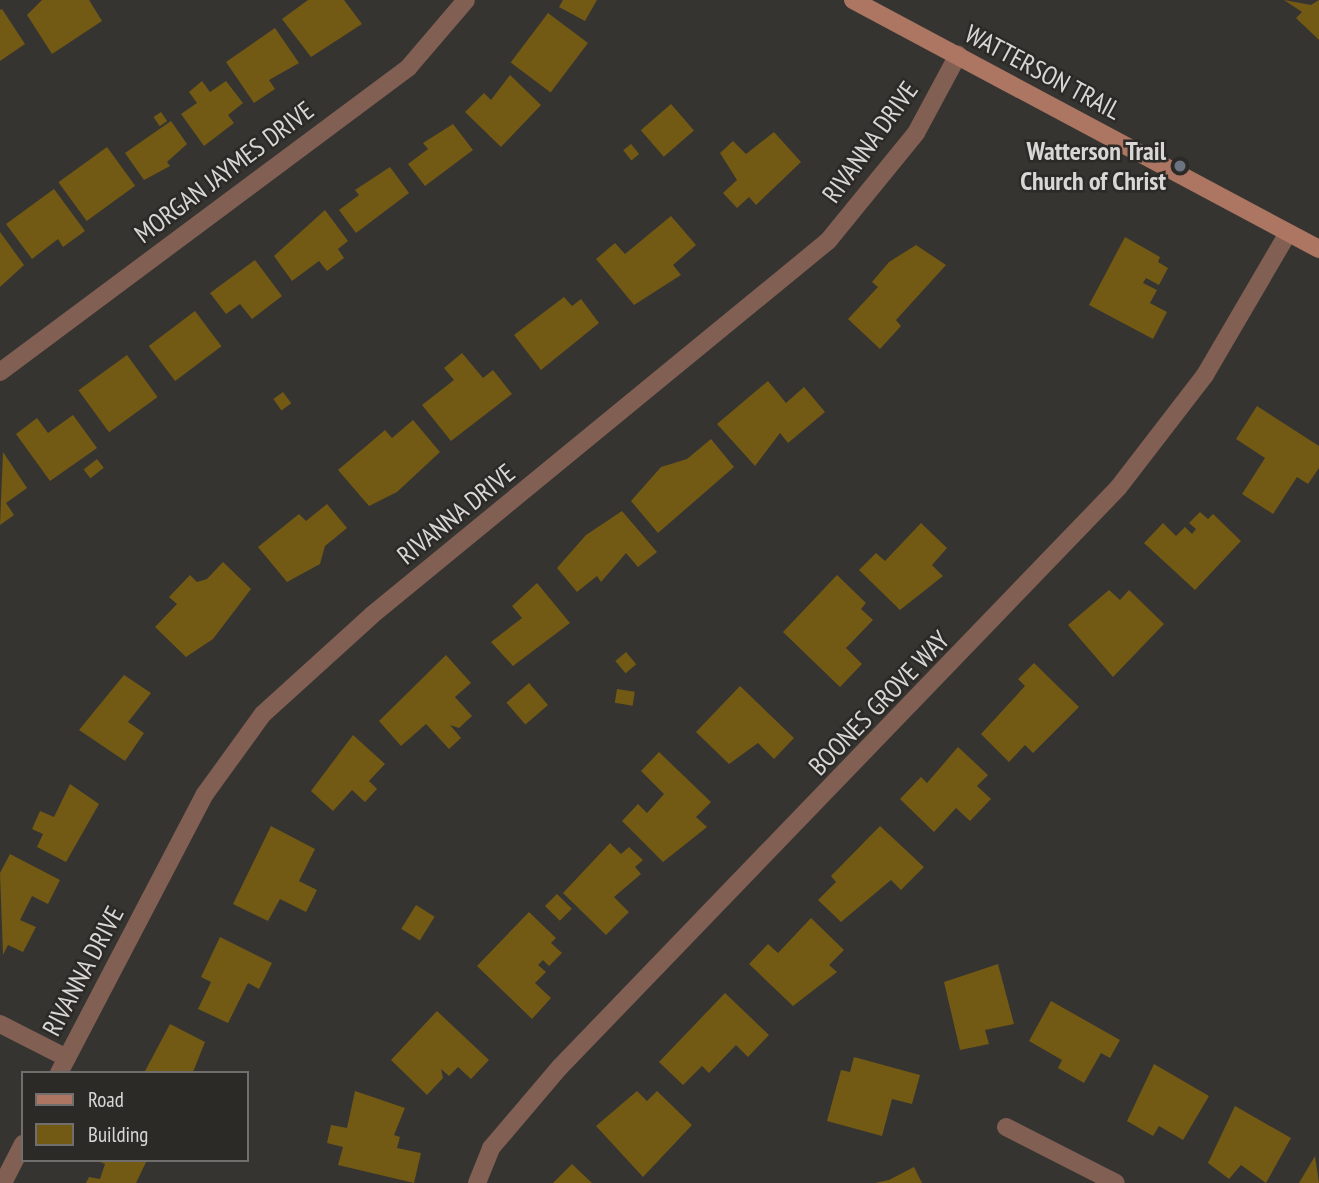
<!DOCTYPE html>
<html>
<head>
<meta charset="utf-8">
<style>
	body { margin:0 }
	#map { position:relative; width:1319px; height:1183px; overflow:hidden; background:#363431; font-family:"PT Sans Narrow",sans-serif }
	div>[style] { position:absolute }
	.building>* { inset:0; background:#725914; transform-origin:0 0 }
	.street>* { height:18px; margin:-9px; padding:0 9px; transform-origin:9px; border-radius:9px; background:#825f53 }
	.secondary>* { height:18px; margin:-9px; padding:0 9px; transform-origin:9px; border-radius:9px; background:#ac7663 }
	.dots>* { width:19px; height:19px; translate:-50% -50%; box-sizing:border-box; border:4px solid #2c2a27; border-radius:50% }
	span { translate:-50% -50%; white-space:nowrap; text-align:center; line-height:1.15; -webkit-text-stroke:5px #2c2a27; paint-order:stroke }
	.street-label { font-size:26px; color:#d8d7d5 }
	.poi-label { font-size:26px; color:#d8d7d5; font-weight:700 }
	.right { translate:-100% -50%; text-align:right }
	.legend { position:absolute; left:21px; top:1071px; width:228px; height:91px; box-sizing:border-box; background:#2c2a27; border:2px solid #716f6d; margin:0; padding:9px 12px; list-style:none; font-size:21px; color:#d8d7d5 }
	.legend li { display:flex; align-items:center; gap:14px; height:35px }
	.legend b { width:35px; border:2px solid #716f6d }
</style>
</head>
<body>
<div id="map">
	<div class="building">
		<div style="clip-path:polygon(42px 0,89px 0,102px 21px,52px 54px,27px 15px)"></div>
		<div style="clip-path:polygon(308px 0,344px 0,362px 24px,311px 57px,282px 19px)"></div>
		<div style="clip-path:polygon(563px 0,597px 0,585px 21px,559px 7px)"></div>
		<div style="clip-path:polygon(1284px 0,1311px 5px,1319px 0,1319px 40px,1296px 18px,1302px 12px)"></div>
		<div style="clip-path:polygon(2px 9px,25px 44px,0 61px,0 10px)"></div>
		<div style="left:548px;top:13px;width:50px;height:62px;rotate:37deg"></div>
		<div style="clip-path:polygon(275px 28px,299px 63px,269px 80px,275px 89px,254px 103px,226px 62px)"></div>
		<div style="clip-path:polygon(510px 75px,541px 105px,501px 147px,465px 112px,484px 93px,491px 100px)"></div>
		<div style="clip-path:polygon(202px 81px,210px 92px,226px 81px,243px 103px,228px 115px,234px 123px,204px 146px,181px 114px,197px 103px,189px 92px)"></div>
		<div style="left:671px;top:104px;width:35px;height:40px;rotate:49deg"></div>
		<div style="left:161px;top:112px;width:11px;height:9px;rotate:56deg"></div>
		<div style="clip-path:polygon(171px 121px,187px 144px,167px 162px,170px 166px,144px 180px,125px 153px)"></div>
		<div style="clip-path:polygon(453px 124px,473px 150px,425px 186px,408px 164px,428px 149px,423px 143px)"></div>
		<div style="clip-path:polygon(774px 132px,801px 162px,756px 205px,749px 197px,737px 208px,723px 193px,737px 180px,720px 153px,733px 141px,746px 154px)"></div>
		<div style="left:631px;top:144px;width:13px;height:10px;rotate:51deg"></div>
		<div style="left:107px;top:147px;width:48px;height:60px;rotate:54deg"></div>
		<div style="clip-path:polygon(390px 167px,409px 193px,356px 233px,339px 210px,359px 195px,355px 190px)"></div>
		<div style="clip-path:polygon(54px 189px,85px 231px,63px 247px,58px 239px,32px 259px,6px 224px)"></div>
		<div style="clip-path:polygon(325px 210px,348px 241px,338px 249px,344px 258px,327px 271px,319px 261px,292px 281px,274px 256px)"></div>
		<div style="clip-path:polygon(671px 216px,696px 245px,673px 265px,681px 275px,634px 305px,596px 259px,615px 243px,625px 254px)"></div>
		<div style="clip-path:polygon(0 232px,24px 265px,0 287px)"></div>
		<div style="clip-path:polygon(1125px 237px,1160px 257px,1158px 262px,1168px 268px,1159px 285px,1146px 278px,1143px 283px,1157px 290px,1150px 303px,1167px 312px,1153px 339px,1089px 305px)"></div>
		<div style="clip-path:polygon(916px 245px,946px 265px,896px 320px,901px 326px,880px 349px,848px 319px,878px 287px,872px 282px,889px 262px)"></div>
		<div style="clip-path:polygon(255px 260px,282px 296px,252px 319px,240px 304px,226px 314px,210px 293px)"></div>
		<div style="clip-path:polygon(564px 297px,572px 306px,581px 299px,599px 323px,541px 370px,514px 335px)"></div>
		<div style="left:195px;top:311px;width:44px;height:58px;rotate:53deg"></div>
		<div style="clip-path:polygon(462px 353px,483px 378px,493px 370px,512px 394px,451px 441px,422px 405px,454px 380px,444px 368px)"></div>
		<div style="left:127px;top:355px;width:52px;height:60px;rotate:54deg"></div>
		<div style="clip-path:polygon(768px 381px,786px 403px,804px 387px,825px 412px,788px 443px,780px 433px,755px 466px,717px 424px)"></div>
		<div style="left:283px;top:392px;width:14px;height:12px;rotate:54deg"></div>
		<div style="clip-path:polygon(1257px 406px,1319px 446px,1319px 468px,1308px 484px,1297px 477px,1273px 514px,1242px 494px,1265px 458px,1236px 439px)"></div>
		<div style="clip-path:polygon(73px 415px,97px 448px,50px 481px,16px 434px,37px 418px,48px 433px)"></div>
		<div style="clip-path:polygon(413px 420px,440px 452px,397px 492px,369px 506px,338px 470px,385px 430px,392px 438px)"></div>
		<div style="clip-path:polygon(711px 439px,734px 467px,658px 533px,631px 501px,661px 467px,687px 459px)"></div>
		<div style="clip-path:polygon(3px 452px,27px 488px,6px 503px,14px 515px,0 525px)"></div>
		<div style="left:97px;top:459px;width:11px;height:17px;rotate:52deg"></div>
		<div style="clip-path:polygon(327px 504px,347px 528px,325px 546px,320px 564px,287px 582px,258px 547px,299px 514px,306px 521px)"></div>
		<div style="clip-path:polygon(622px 511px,657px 552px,638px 567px,626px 553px,601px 582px,597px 576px,577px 592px,557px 568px,586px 535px)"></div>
		<div style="clip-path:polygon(1200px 512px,1208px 519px,1213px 514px,1241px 541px,1195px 590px,1144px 543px,1163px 523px,1176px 536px,1185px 527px,1192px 534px,1196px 529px,1189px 523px)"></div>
		<div style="clip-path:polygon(921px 523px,947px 548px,932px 565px,943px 576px,900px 610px,859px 570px,876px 553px,885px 561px)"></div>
		<div style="clip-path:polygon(223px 562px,251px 589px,213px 639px,186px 657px,155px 627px,177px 604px,169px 597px,190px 575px,197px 582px,207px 579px)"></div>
		<div style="clip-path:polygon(837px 575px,866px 603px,861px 609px,873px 620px,846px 648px,862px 664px,840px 687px,783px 632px)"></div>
		<div style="clip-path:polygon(537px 583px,570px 623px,513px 666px,491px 642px,522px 618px,512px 606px)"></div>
		<div style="clip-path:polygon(1109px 590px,1120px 600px,1129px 590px,1164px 624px,1113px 677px,1068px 625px)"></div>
		<div style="left:626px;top:652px;width:16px;height:14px;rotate:50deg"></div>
		<div style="clip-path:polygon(446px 655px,471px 683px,455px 697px,472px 716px,459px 728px,450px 725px,461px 738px,449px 749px,426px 724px,401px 746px,379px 721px)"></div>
		<div style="clip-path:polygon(1034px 663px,1079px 707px,1033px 753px,1025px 745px,1009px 762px,981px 734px,1025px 686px,1018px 679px)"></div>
		<div style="clip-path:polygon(124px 675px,151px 693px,128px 722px,144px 733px,125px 761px,79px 730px)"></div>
		<div style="left:529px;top:683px;width:29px;height:30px;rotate:49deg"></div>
		<div style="clip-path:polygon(740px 686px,794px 738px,774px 759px,758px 743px,729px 764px,696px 732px)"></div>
		<div style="left:617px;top:689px;width:18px;height:14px;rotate:9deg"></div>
		<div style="clip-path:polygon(353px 735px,385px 764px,369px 781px,377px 789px,365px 802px,352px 790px,333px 811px,311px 791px)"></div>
		<div style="clip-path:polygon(958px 747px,988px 775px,977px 786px,991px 799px,970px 821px,956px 808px,934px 832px,900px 799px,921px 777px,927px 783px)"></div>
		<div style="clip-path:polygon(659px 752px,711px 802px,696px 817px,707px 827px,663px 862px,622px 821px,638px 804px,647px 813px,664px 794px,641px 771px)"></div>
		<div style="clip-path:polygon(70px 784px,99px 804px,66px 862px,37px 847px,43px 834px,32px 829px,40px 811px,54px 817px)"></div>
		<div style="clip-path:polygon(271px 826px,315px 849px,299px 881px,317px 890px,306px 912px,280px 899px,268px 921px,233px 904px)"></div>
		<div style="clip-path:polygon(880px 826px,924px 867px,901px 890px,891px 880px,841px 922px,818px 900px,836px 882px,831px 876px)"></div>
		<div style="clip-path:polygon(610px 843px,621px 854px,629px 847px,643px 860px,635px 867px,641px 874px,614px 897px,629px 912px,606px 935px,563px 893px)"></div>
		<div style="clip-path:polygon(10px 854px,60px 880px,48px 904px,32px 896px,20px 920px,36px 927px,23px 952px,8px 945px,3px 955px,0 873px)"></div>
		<div style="left:557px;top:894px;width:21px;height:17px;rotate:45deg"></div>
		<div style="left:416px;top:905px;width:22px;height:28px;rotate:32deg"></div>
		<div style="clip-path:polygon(529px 912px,556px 938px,551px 943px,562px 953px,549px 966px,543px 960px,538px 965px,546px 972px,535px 983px,551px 998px,532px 1019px,477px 966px)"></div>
		<div style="clip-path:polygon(811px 918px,844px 950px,829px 965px,837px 972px,793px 1006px,749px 964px,768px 944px,778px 953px)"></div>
		<div style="clip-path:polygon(220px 937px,272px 963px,259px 989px,248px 983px,228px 1023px,198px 1009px,211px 982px,201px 977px)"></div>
		<div style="clip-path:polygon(998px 964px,1014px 1024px,985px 1030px,989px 1044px,960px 1050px,944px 982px)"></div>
		<div style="clip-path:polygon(725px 993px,769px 1035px,748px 1057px,736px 1045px,709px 1073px,702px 1066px,683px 1085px,659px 1062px)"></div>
		<div style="clip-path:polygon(1051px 1001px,1120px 1040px,1110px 1058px,1101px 1053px,1084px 1083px,1058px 1068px,1062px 1060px,1029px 1041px)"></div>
		<div style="clip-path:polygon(437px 1011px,489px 1060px,471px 1079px,458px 1067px,449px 1076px,441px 1069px,443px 1078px,427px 1095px,391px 1060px)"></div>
		<div style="clip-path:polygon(170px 1024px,205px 1042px,193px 1072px,144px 1073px)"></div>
		<div style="clip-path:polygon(854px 1057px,920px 1075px,912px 1104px,892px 1099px,882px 1136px,827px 1121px,841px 1070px,850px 1072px)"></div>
		<div style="clip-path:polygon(1154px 1064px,1209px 1096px,1183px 1140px,1159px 1126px,1153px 1136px,1127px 1121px)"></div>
		<div style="clip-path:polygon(355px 1091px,405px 1108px,394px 1135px,400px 1137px,397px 1148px,421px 1153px,414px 1183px,338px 1165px,343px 1147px,327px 1143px,331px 1125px,347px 1128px)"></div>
		<div style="clip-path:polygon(637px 1091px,647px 1101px,657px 1091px,692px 1125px,643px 1177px,596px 1126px)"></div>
		<div style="clip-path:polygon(1235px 1106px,1291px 1138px,1266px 1183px,1241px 1165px,1229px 1179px,1208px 1163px)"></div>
		<div style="clip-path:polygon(1315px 1156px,1319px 1183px,1299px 1183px)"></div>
		<div style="clip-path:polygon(96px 1160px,147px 1160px,136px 1183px,86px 1183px,89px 1177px,100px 1179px,105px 1164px)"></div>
		<div style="clip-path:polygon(572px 1164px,592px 1183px,553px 1183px)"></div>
		<div style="clip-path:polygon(914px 1167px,922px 1183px,875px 1183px,889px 1180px)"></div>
	</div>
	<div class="street">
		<div style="left:0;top:372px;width:509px;rotate:-36.69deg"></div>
		<div style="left:408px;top:68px;width:89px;rotate:-49.5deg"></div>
		<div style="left:0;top:1024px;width:75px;rotate:26.9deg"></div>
		<div style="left:59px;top:1073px;width:315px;rotate:-62.4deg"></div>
		<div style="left:205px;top:794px;width:99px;rotate:-54.1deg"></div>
		<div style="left:263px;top:714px;width:147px;rotate:-42.2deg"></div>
		<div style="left:372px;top:615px;width:590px;rotate:-39.36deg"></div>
		<div style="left:828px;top:241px;width:139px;rotate:-50.8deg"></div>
		<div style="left:916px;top:133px;width:89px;rotate:-61.7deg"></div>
		<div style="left:1006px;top:1127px;width:123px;rotate:27deg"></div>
		<div style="left:3px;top:1183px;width:44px;rotate:-62.9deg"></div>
		<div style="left:477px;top:1183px;width:38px;rotate:-68deg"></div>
		<div style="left:491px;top:1148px;width:106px;rotate:-49.6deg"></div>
		<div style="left:560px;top:1067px;width:804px;rotate:-46.06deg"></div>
		<div style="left:1118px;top:488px;width:143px;rotate:-52.4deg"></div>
		<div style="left:1205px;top:375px;width:164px;rotate:-59.7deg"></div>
	</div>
	<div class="secondary">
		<div style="left:853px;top:0;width:528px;rotate:28.12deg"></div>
	</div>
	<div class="dots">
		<div style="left:1180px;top:166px;background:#6b7280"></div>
	</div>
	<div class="street-label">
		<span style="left:1043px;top:72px;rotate:28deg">WATTERSON TRAIL</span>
		<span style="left:870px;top:142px;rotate:-54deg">RIVANNA DRIVE</span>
		<span style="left:224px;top:172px;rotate:-37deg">MORGAN JAYMES DRIVE</span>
		<span style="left:456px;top:514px;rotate:-39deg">RIVANNA DRIVE</span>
		<span style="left:879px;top:703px;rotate:-46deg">BOONES GROVE WAY</span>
		<span style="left:83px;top:971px;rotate:-62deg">RIVANNA DRIVE</span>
	</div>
	<div class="poi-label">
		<span class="right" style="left:1166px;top:166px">Watterson Trail<br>Church of Christ</span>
	</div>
	<ul class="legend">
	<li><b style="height:9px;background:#ac7663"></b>Road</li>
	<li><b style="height:19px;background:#725914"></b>Building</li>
	</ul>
</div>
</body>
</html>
